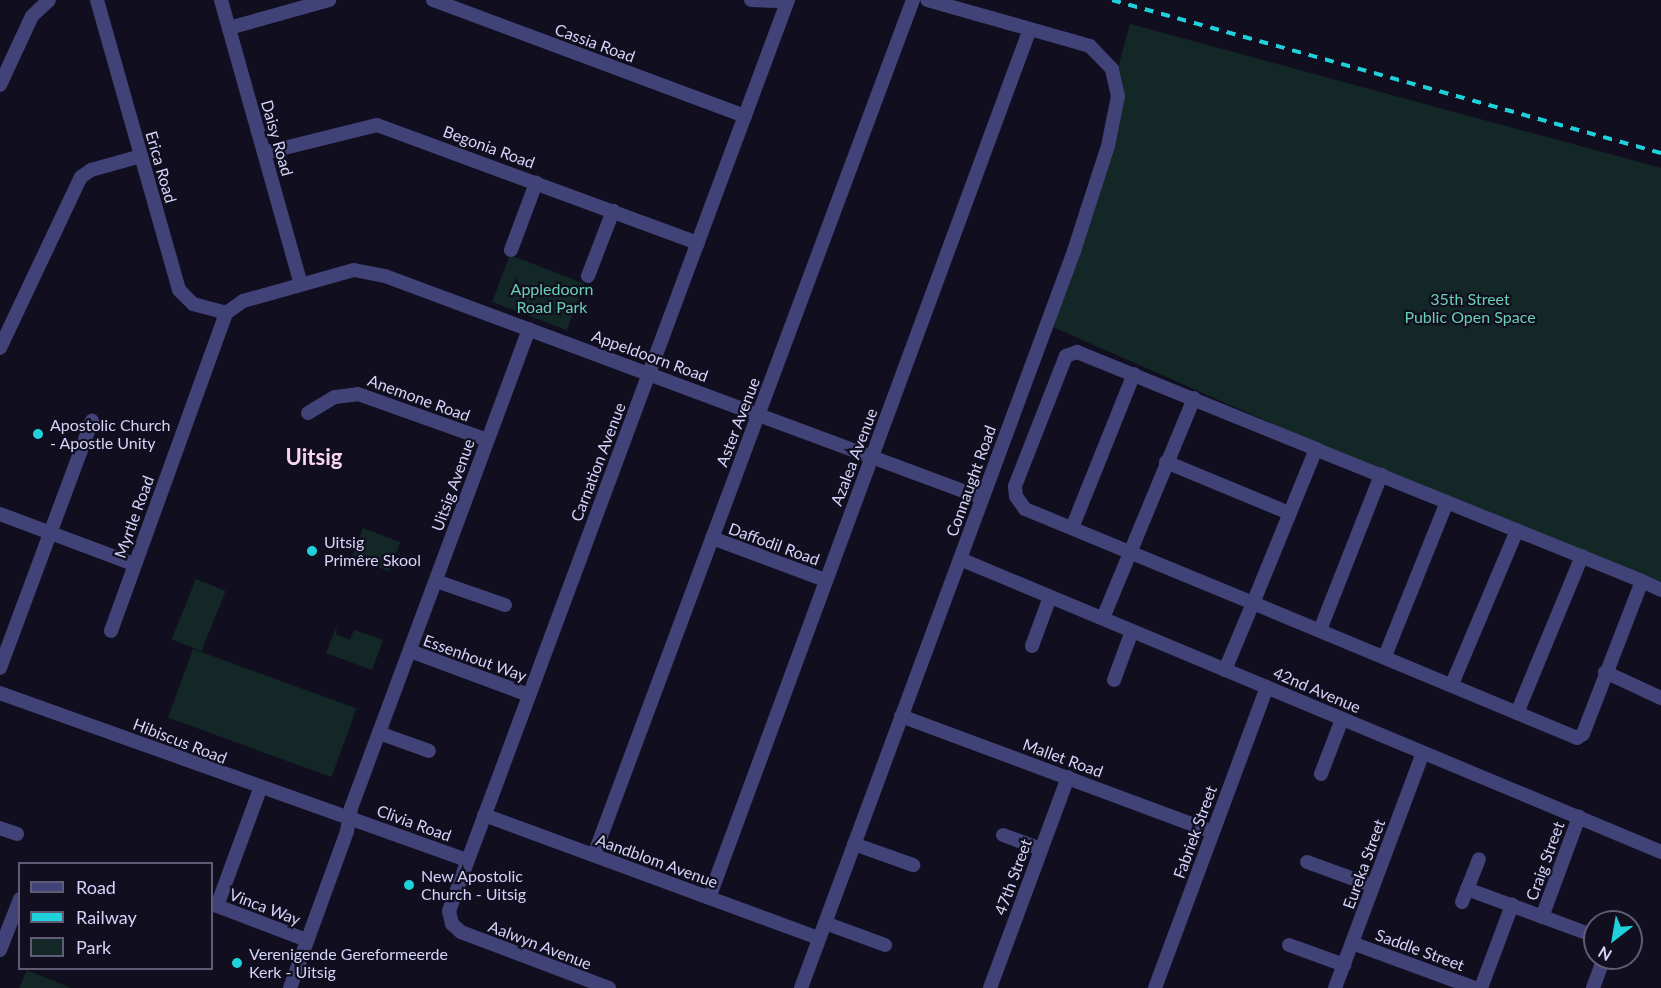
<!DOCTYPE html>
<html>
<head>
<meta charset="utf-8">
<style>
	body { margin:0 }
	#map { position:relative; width:1661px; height:988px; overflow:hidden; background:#110f1f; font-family:Lato,sans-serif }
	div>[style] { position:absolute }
	.green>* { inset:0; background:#132826; transform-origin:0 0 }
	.minor>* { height:14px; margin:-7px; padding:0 7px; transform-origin:7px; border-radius:7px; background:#414277 }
	.rail>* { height:4px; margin-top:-2px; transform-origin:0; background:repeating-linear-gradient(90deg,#1ed1da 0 9px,transparent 0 17px) }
	.dots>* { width:16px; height:16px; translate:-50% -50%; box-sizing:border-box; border:3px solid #110f1f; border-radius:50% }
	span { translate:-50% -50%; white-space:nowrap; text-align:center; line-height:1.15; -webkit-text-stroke:4.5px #110f1f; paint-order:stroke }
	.street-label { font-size:16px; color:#d5d3f9 }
	.park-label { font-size:16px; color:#6aceb0 }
	.poi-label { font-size:16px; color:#d5d3f9 }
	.left { translate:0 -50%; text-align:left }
	.district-label { font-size:22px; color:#f9d5ee; font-weight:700 }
	.legend { position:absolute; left:18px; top:862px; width:195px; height:108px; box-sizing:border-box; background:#110f1f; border:2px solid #5f5d76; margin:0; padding:8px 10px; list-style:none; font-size:18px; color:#d5d3f9 }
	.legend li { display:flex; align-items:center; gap:12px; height:30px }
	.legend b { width:30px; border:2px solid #5f5d76 }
	.north { position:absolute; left:1583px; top:910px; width:60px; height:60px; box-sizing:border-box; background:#110f1f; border:2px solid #5f5d76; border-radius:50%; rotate:211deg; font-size:16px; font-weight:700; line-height:24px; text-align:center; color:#d5d3f9 }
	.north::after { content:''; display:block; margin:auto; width:21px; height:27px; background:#1ed1da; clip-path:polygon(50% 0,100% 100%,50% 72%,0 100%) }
</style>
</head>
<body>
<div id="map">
	<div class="green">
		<div style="clip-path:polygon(1130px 24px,1661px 168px,1661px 595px,1053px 327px,1123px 91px,1118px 68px)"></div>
		<div style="left:510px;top:255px;width:80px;height:50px;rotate:21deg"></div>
		<div style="left:363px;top:528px;width:40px;height:31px;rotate:21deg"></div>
		<div style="left:196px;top:579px;width:32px;height:65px;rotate:22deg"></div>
		<div style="clip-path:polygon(337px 625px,336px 634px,350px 640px,354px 630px,383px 640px,372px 670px,326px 653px)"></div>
		<div style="left:193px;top:649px;width:174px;height:73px;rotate:20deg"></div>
		<div style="clip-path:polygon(27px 970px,71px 988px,19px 988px)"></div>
	</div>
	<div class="minor">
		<div style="left:97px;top:0;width:301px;rotate:74.2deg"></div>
		<div style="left:179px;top:290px;width:20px;rotate:45deg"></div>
		<div style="left:193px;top:304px;width:34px;rotate:15deg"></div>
		<div style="left:221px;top:0;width:295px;rotate:74.3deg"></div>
		<div style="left:433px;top:0;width:333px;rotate:20.4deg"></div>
		<div style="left:751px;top:0;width:36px;rotate:2deg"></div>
		<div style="left:229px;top:28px;width:104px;rotate:-15.6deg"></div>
		<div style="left:0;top:85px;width:76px;rotate:-65.1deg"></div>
		<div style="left:32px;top:16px;width:23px;rotate:-43deg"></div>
		<div style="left:264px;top:153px;width:116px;rotate:-13.9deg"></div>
		<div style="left:377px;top:125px;width:342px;rotate:20.2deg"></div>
		<div style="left:511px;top:250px;width:72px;rotate:-69.5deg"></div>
		<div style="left:588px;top:276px;width:70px;rotate:-69deg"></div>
		<div style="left:0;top:348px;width:189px;rotate:-64.7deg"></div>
		<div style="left:81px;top:177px;width:12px;rotate:-35deg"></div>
		<div style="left:91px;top:170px;width:52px;rotate:-15.6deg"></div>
		<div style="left:1077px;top:352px;width:258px;rotate:22.1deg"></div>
		<div style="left:1316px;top:449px;width:166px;rotate:112.2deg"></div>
		<div style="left:1253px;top:603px;width:247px;rotate:-157.6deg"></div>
		<div style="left:1025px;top:509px;width:16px;rotate:-125deg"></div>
		<div style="left:1016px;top:496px;width:10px;rotate:-96deg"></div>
		<div style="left:1015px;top:486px;width:140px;rotate:-68.6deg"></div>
		<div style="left:1066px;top:356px;width:12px;rotate:-20deg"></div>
		<div style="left:308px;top:413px;width:31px;rotate:-31deg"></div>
		<div style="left:335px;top:397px;width:23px;rotate:-7deg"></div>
		<div style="left:358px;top:394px;width:137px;rotate:19.6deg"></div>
		<div style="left:1166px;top:462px;width:133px;rotate:22.5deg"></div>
		<div style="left:0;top:514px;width:143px;rotate:20.5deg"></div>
		<div style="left:1072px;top:528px;width:166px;rotate:-68.1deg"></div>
		<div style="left:712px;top:538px;width:121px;rotate:20.4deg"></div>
		<div style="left:960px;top:559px;width:760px;rotate:22.68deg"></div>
		<div style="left:436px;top:581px;width:73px;rotate:19.2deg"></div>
		<div style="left:1642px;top:581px;width:21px;rotate:25deg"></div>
		<div style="left:1103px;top:618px;width:238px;rotate:-67.5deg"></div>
		<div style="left:1320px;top:630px;width:167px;rotate:-68.5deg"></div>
		<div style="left:111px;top:631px;width:338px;rotate:-70.1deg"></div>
		<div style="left:226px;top:313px;width:21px;rotate:-35deg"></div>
		<div style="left:243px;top:301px;width:115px;rotate:-15.6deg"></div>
		<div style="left:354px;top:270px;width:32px;rotate:11deg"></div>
		<div style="left:385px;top:276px;width:637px;rotate:20.4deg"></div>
		<div style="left:1032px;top:646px;width:52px;rotate:-69.8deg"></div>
		<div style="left:410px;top:651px;width:127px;rotate:20.3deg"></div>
		<div style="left:1385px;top:656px;width:166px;rotate:-68.1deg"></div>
		<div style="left:0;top:668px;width:264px;rotate:-69.6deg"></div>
		<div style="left:1225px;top:670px;width:73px;rotate:-67.3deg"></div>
		<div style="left:1253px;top:603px;width:351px;rotate:22.6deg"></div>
		<div style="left:1577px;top:738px;width:7px;rotate:-34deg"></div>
		<div style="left:1583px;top:734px;width:164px;rotate:-68.9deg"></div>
		<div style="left:1642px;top:581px;width:352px;rotate:-158deg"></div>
		<div style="left:1605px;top:672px;width:62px;rotate:24.9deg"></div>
		<div style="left:1114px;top:680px;width:52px;rotate:-69.8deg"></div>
		<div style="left:1452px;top:684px;width:167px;rotate:-67.1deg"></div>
		<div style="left:0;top:693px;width:496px;rotate:19.7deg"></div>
		<div style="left:1517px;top:713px;width:170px;rotate:-67.5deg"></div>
		<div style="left:901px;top:716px;width:333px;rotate:20.4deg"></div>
		<div style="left:379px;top:733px;width:53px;rotate:19.8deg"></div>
		<div style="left:1321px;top:774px;width:59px;rotate:-69.1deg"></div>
		<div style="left:484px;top:815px;width:357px;rotate:20.2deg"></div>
		<div style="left:0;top:828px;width:18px;rotate:19deg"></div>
		<div style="left:1003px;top:835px;width:40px;rotate:20.2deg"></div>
		<div style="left:854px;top:844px;width:63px;rotate:19.6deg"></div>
		<div style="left:594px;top:855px;width:913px;rotate:-69.54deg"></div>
		<div style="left:1307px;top:862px;width:70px;rotate:20deg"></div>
		<div style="left:1467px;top:889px;width:136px;rotate:20.2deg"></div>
		<div style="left:709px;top:898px;width:926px;rotate:-69.73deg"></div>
		<div style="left:1462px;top:902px;width:46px;rotate:-68.4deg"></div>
		<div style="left:212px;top:904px;width:102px;rotate:20.8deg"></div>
		<div style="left:217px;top:906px;width:125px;rotate:-69.8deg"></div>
		<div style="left:1542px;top:917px;width:107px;rotate:-69.7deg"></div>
		<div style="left:825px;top:923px;width:64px;rotate:20.1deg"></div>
		<div style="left:1352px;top:943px;width:131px;rotate:20.1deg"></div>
		<div style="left:1289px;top:945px;width:59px;rotate:20deg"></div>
		<div style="left:0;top:950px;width:55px;rotate:-68.6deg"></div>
		<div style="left:290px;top:988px;width:167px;rotate:-70deg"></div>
		<div style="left:347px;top:831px;width:23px;rotate:-80deg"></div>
		<div style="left:351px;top:808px;width:511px;rotate:-69.61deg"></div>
		<div style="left:609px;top:988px;width:158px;rotate:-159.3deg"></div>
		<div style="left:461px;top:932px;width:12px;rotate:-138deg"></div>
		<div style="left:452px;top:924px;width:13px;rotate:-103deg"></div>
		<div style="left:449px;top:911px;width:972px;rotate:-69.59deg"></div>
		<div style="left:801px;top:988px;width:786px;rotate:-69.67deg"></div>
		<div style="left:1074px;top:251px;width:110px;rotate:-72.1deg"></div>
		<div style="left:1108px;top:146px;width:51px;rotate:-78.7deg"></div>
		<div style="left:1118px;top:96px;width:28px;rotate:-103deg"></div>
		<div style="left:1112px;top:69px;width:32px;rotate:-134deg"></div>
		<div style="left:1090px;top:46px;width:169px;rotate:-164.2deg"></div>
		<div style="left:990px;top:988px;width:225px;rotate:-69.7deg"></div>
		<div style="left:1155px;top:988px;width:321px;rotate:-69.6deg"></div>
		<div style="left:1335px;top:988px;width:251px;rotate:-69.5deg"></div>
		<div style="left:1481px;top:988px;width:89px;rotate:-69.5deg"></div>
		<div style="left:1593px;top:988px;width:32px;rotate:-70deg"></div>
	</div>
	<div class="rail">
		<div style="left:1112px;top:0;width:570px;rotate:15.57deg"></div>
	</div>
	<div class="dots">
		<div style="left:38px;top:434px;background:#1ed1da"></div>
		<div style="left:312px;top:551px;background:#1ed1da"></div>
		<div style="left:409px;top:885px;background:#1ed1da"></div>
		<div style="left:237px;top:963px;background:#1ed1da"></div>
	</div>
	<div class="street-label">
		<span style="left:595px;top:43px;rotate:20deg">Cassia Road</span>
		<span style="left:277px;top:138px;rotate:74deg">Daisy Road</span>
		<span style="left:489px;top:147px;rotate:20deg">Begonia Road</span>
		<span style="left:161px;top:167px;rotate:74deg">Erica Road</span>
		<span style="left:650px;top:356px;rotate:20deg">Appeldoorn Road</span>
		<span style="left:419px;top:398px;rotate:20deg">Anemone Road</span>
		<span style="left:738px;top:422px;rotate:-69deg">Aster Avenue</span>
		<span style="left:854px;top:457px;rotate:-69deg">Azalea Avenue</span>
		<span style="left:598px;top:462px;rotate:-69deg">Carnation Avenue</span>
		<span style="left:971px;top:481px;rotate:-70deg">Connaught Road</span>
		<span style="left:453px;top:485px;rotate:-70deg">Uitsig Avenue</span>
		<span style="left:134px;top:517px;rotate:-70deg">Myrtle Road</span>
		<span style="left:774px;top:544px;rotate:20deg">Daffodil Road</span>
		<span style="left:475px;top:658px;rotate:20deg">Essenhout Way</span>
		<span style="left:1317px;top:690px;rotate:23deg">42nd Avenue</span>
		<span style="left:180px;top:741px;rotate:21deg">Hibiscus Road</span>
		<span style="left:1063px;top:758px;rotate:20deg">Mallet Road</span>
		<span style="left:414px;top:823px;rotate:20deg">Clivia Road</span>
		<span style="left:1195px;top:832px;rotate:-70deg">Fabriek Street</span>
		<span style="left:657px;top:861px;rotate:20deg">Aandblom Avenue</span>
		<span style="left:1545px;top:861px;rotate:-70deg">Craig Street</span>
		<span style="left:1364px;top:864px;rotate:-70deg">Eureka Street</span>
		<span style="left:1013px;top:877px;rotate:-70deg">47th Street</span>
		<span style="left:265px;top:907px;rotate:21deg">Vinca Way</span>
		<span style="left:540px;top:945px;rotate:21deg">Aalwyn Avenue</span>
		<span style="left:1420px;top:950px;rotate:20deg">Saddle Street</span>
	</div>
	<div class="park-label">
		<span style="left:552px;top:298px">Appledoorn<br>Road Park</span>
		<span style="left:1470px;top:308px">35th Street<br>Public Open Space</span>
	</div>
	<div class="poi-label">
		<span class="left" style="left:50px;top:434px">Apostolic Church<br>- Apostle Unity</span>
		<span class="left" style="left:324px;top:551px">Uitsig<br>Primêre Skool</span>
		<span class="left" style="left:421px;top:885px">New Apostolic<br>Church - Uitsig</span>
		<span class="left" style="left:249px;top:963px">Verenigende Gereformeerde<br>Kerk - Uitsig</span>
	</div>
	<div class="district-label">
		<span style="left:314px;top:457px">Uitsig</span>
	</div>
	<ul class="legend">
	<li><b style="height:8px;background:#414277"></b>Road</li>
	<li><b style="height:8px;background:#1ed1da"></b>Railway</li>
	<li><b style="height:16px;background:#132826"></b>Park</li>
	</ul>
	<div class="north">N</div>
</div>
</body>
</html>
